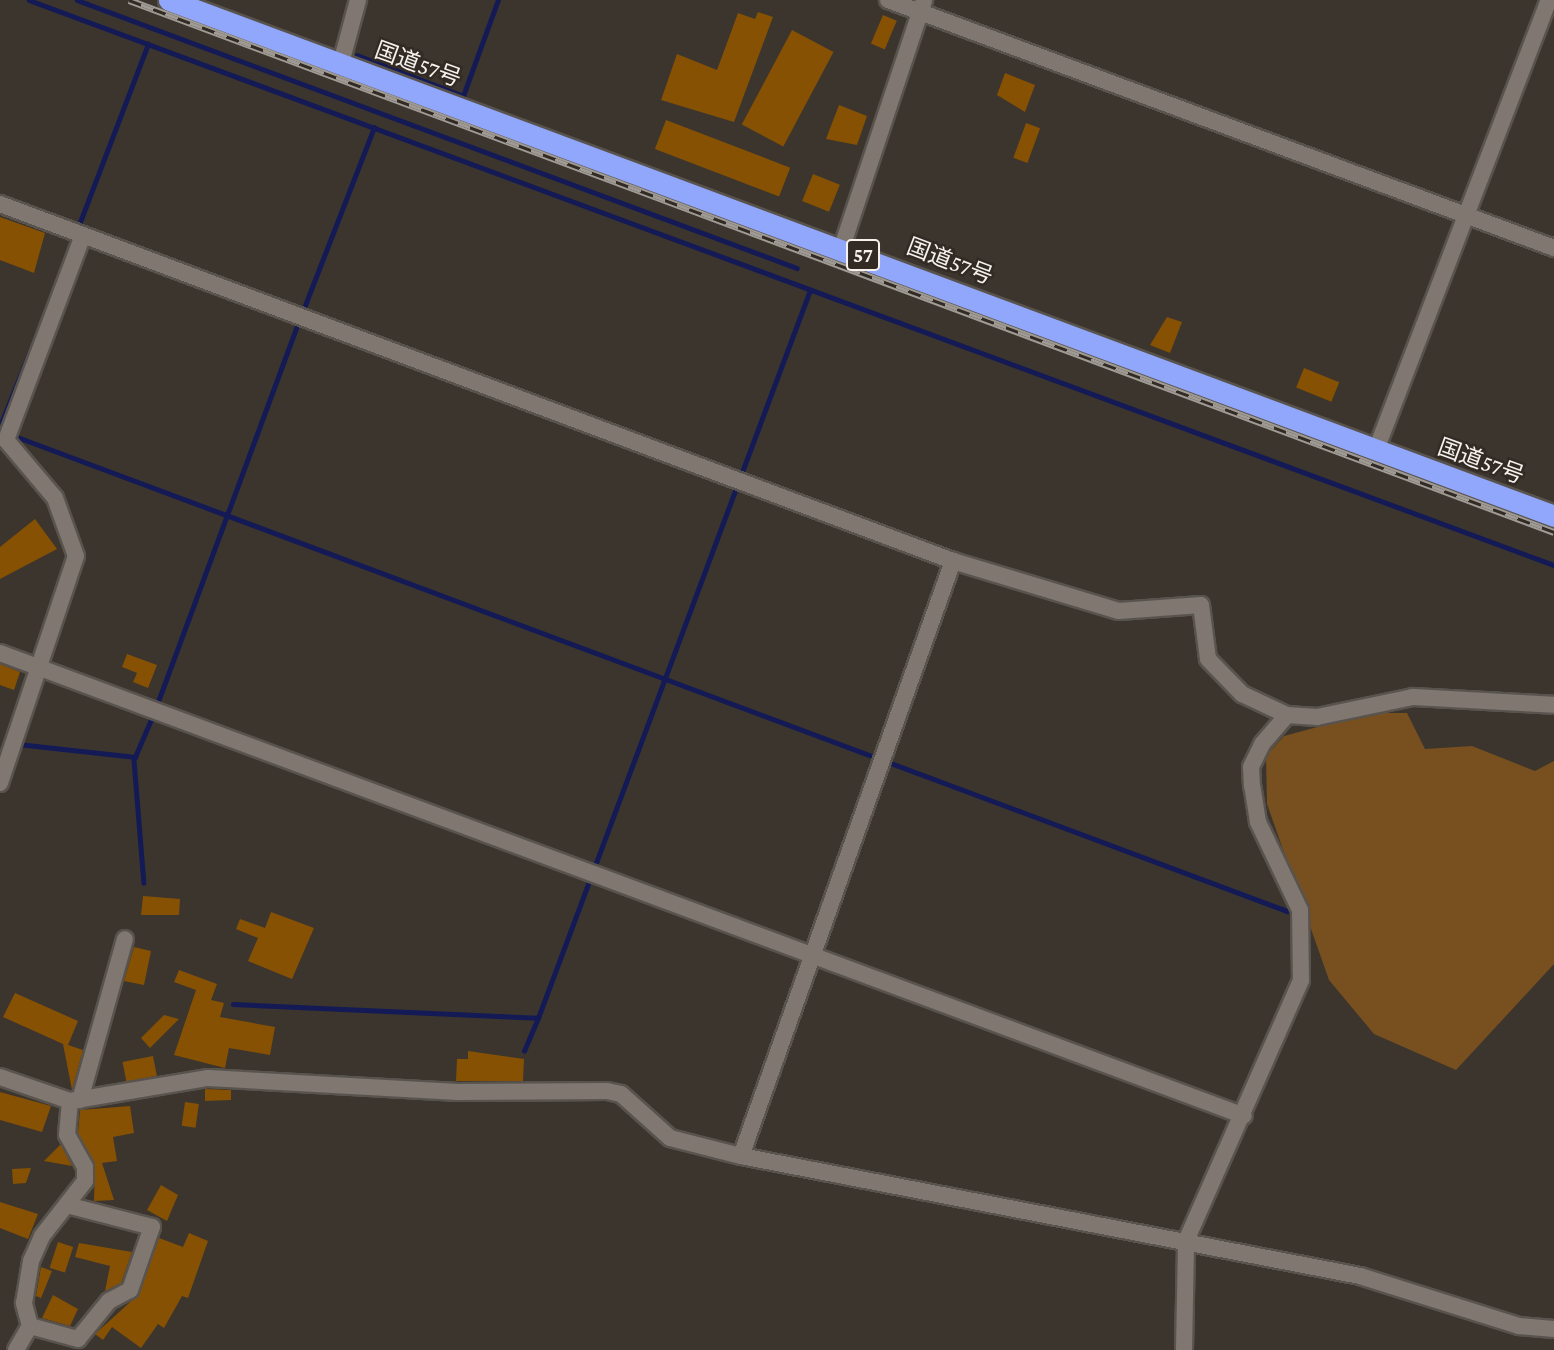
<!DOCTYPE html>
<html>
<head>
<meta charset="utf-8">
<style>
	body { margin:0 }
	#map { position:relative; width:1554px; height:1350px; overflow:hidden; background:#3b352e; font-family:"Crimson Pro","Noto Sans JP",serif }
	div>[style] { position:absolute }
	.green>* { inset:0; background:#784f1e }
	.stream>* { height:4.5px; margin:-2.25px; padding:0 2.25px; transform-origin:2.25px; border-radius:2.25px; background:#141a55 }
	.building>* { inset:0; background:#865103; transform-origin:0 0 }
	.roads { filter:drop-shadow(2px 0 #59534e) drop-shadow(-2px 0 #59534e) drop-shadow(0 2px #59534e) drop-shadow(0 -2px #59534e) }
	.minor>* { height:16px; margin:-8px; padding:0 8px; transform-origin:8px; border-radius:8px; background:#7f7770 }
	.highway>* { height:21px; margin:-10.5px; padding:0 10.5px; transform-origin:10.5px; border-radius:10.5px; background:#91a7fb }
	.rail>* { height:7px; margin-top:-3.5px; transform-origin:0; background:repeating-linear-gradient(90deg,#312b24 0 13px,#9f9a94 0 26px); box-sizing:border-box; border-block:2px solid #9f9a94 }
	span { translate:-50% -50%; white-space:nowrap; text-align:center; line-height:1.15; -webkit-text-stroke:5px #312b24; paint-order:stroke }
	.shield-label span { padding:2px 5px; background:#312b24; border:2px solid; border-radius:5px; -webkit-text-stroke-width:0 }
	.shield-label { font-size:21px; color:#f6f1ed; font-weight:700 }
	.street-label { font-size:23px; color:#f6f1ed }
</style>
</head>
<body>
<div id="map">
	<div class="green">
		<div style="clip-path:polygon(1369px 713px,1407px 713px,1425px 749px,1472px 746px,1535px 771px,1554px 761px,1554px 964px,1456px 1070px,1374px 1034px,1329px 980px,1267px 804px,1266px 756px,1284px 736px)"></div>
	</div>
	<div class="stream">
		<div style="left:29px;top:0;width:1626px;rotate:20.33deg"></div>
		<div style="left:77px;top:0;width:768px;rotate:20.42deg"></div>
		<div style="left:357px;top:55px;width:114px;rotate:21.1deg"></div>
		<div style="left:463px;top:96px;width:102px;rotate:-70deg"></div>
		<div style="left:77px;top:230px;width:199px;rotate:-69.1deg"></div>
		<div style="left:302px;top:313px;width:199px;rotate:-68.8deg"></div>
		<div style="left:0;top:426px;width:142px;rotate:-68.1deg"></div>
		<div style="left:12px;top:435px;width:1361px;rotate:20.47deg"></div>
		<div style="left:156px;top:707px;width:412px;rotate:-69.7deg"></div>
		<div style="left:18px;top:744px;width:118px;rotate:6.3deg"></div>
		<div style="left:135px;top:757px;width:46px;rotate:-66.8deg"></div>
		<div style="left:134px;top:760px;width:123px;rotate:85.4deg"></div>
		<div style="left:233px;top:1004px;width:305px;rotate:2.6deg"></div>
		<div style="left:538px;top:1018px;width:777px;rotate:-69.51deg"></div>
		<div style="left:524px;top:1051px;width:36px;rotate:-67deg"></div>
	</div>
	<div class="building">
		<div style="clip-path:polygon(758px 12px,773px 17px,734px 122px,661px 100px,677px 54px,717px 70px,738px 13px,755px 19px)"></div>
		<div style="left:883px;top:15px;width:15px;height:31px;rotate:23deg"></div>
		<div style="left:792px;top:30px;width:47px;height:107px;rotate:28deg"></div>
		<div style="clip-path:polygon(1005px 73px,1035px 85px,1025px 112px,997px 95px)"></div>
		<div style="clip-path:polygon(839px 105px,867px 116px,857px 145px,826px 139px)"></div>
		<div style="left:666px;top:120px;width:133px;height:31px;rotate:21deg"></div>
		<div style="left:1026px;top:123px;width:15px;height:37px;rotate:20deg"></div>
		<div style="left:813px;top:174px;width:29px;height:29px;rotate:22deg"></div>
		<div style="clip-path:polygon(0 217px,45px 233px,34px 273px,0 260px)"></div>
		<div style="clip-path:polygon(1167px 317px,1182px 322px,1170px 353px,1150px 345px)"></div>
		<div style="left:1304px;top:368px;width:38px;height:21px;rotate:22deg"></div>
		<div style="clip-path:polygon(35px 519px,57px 549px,0 579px,0 547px)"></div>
		<div style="clip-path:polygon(127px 654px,157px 665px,148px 688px,133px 682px,137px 673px,122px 667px)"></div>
		<div style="clip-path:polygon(0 664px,20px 672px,14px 690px,0 685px)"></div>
		<div style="clip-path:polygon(143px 896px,180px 899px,179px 915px,141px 915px)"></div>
		<div style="clip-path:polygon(271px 912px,314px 928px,292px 979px,248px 961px,258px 938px,236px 929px,240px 919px,265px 928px)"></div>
		<div style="clip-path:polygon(134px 947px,151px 951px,144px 985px,124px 981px)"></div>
		<div style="clip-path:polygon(179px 970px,217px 984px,211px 1000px,224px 1003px,220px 1017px,275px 1027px,270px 1055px,229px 1048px,225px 1068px,174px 1055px,196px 990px,174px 982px)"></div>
		<div style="clip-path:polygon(15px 993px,78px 1021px,68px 1045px,83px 1050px,72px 1090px,63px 1044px,3px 1017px)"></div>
		<div style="clip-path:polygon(164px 1015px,179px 1019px,150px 1048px,141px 1038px)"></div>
		<div style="clip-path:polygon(468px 1051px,524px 1059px,523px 1081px,456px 1081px,457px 1059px,468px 1059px)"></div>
		<div style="left:153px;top:1056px;width:20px;height:31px;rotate:79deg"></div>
		<div style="clip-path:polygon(205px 1089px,231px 1090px,231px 1100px,205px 1101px)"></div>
		<div style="clip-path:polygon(0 1092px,51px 1106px,42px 1132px,0 1120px)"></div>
		<div style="left:185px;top:1102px;width:14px;height:24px;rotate:8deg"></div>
		<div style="clip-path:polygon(130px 1106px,134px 1133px,113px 1137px,117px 1161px,102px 1163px,114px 1200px,94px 1201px,95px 1166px,78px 1133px,80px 1110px)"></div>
		<div style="clip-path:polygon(60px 1145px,61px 1145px,72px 1166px,44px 1161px)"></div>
		<div style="clip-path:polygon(31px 1168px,26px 1183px,13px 1184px,12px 1169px)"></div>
		<div style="clip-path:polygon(161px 1185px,178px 1195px,167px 1221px,147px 1210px)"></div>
		<div style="clip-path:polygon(0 1202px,38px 1214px,28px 1239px,0 1228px)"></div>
		<div style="clip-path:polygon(189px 1233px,208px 1241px,188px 1298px,182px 1296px,164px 1328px,158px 1324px,141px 1348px,112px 1327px,103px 1340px,95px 1334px,139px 1294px,159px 1238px,183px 1247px)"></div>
		<div style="left:58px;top:1242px;width:16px;height:27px;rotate:18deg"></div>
		<div style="clip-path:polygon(79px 1243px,132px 1252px,121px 1283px,105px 1291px,110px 1266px,75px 1257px)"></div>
		<div style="clip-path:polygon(41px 1267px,52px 1271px,41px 1298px,36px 1296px)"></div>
		<div style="clip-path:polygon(53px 1295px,78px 1309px,70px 1326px,42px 1318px)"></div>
	</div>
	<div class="roads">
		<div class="minor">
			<div style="left:888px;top:0;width:711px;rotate:20.42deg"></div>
			<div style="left:341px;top:63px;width:65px;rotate:-74.9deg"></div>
			<div style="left:0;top:204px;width:1018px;rotate:20.54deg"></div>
			<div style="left:953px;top:561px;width:173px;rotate:16.8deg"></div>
			<div style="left:1119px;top:611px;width:82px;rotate:-4.2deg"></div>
			<div style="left:1201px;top:605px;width:54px;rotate:82.6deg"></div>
			<div style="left:1208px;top:659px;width:49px;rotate:45.8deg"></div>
			<div style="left:1242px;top:694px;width:50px;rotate:25deg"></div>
			<div style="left:1287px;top:715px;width:30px;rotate:4deg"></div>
			<div style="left:1317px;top:717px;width:98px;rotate:-11.8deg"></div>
			<div style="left:1413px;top:697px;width:141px;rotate:3.2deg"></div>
			<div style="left:842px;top:247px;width:260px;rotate:-71.6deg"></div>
			<div style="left:1376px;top:450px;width:482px;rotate:-69deg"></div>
			<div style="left:0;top:653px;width:1327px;rotate:20.41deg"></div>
			<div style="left:0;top:783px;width:239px;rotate:-71.5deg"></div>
			<div style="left:76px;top:556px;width:62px;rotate:-109.9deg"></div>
			<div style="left:55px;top:498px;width:76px;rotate:-130.2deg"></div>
			<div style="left:6px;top:440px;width:219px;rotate:-69.4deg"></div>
			<div style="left:0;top:1077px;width:74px;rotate:18.9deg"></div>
			<div style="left:70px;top:1101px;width:140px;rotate:-9.5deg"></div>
			<div style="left:208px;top:1078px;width:250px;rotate:3.2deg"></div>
			<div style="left:458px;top:1092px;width:149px;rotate:-0.4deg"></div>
			<div style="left:607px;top:1091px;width:14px;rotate:12deg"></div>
			<div style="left:621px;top:1094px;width:66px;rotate:41.9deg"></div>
			<div style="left:670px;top:1138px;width:73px;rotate:14.2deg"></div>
			<div style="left:741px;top:1156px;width:631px;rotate:10.97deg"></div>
			<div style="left:1360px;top:1276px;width:167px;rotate:17.5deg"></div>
			<div style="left:1519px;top:1326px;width:35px;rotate:5deg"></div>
			<div style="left:80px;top:1100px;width:167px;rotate:-74.4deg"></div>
			<div style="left:741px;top:1156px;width:632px;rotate:-70.39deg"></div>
			<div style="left:30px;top:1326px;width:50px;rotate:15.2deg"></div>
			<div style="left:78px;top:1339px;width:49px;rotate:-50.8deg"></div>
			<div style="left:109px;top:1301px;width:24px;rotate:-28deg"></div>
			<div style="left:130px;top:1290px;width:67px;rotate:-70.8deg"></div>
			<div style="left:152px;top:1227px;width:88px;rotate:-165.5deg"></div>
			<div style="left:16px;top:1350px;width:28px;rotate:-60deg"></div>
			<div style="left:30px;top:1326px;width:24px;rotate:-105deg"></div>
			<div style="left:24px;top:1303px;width:43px;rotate:-80.5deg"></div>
			<div style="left:31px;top:1261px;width:27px;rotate:-66deg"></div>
			<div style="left:42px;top:1236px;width:70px;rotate:-52deg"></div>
			<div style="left:85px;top:1181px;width:14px;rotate:-90deg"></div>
			<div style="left:85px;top:1167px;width:37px;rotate:-119deg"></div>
			<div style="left:67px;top:1135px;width:34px;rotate:-85deg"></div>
			<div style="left:1184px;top:1350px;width:109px;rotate:-88.9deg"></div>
			<div style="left:1186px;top:1241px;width:285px;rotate:-66.2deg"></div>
			<div style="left:1301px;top:980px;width:70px;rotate:-90.8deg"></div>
			<div style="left:1300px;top:910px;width:98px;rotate:-115.5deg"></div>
			<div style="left:1258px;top:822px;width:36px;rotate:-99deg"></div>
			<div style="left:1252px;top:786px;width:19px;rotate:-93deg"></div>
			<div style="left:1251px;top:767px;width:25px;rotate:-64deg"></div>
			<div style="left:1262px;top:744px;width:38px;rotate:-49deg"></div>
		</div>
		<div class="highway">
			<div style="left:169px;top:0;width:1478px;rotate:20.43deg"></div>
		</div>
	</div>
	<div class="rail">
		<div style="left:129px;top:0;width:1521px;rotate:20.47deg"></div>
	</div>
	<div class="shield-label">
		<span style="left:863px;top:255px">57</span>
	</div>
	<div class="street-label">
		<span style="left:418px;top:64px;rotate:20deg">国道57号</span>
		<span style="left:950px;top:261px;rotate:21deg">国道57号</span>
		<span style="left:1481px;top:461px;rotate:20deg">国道57号</span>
	</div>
</div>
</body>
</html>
